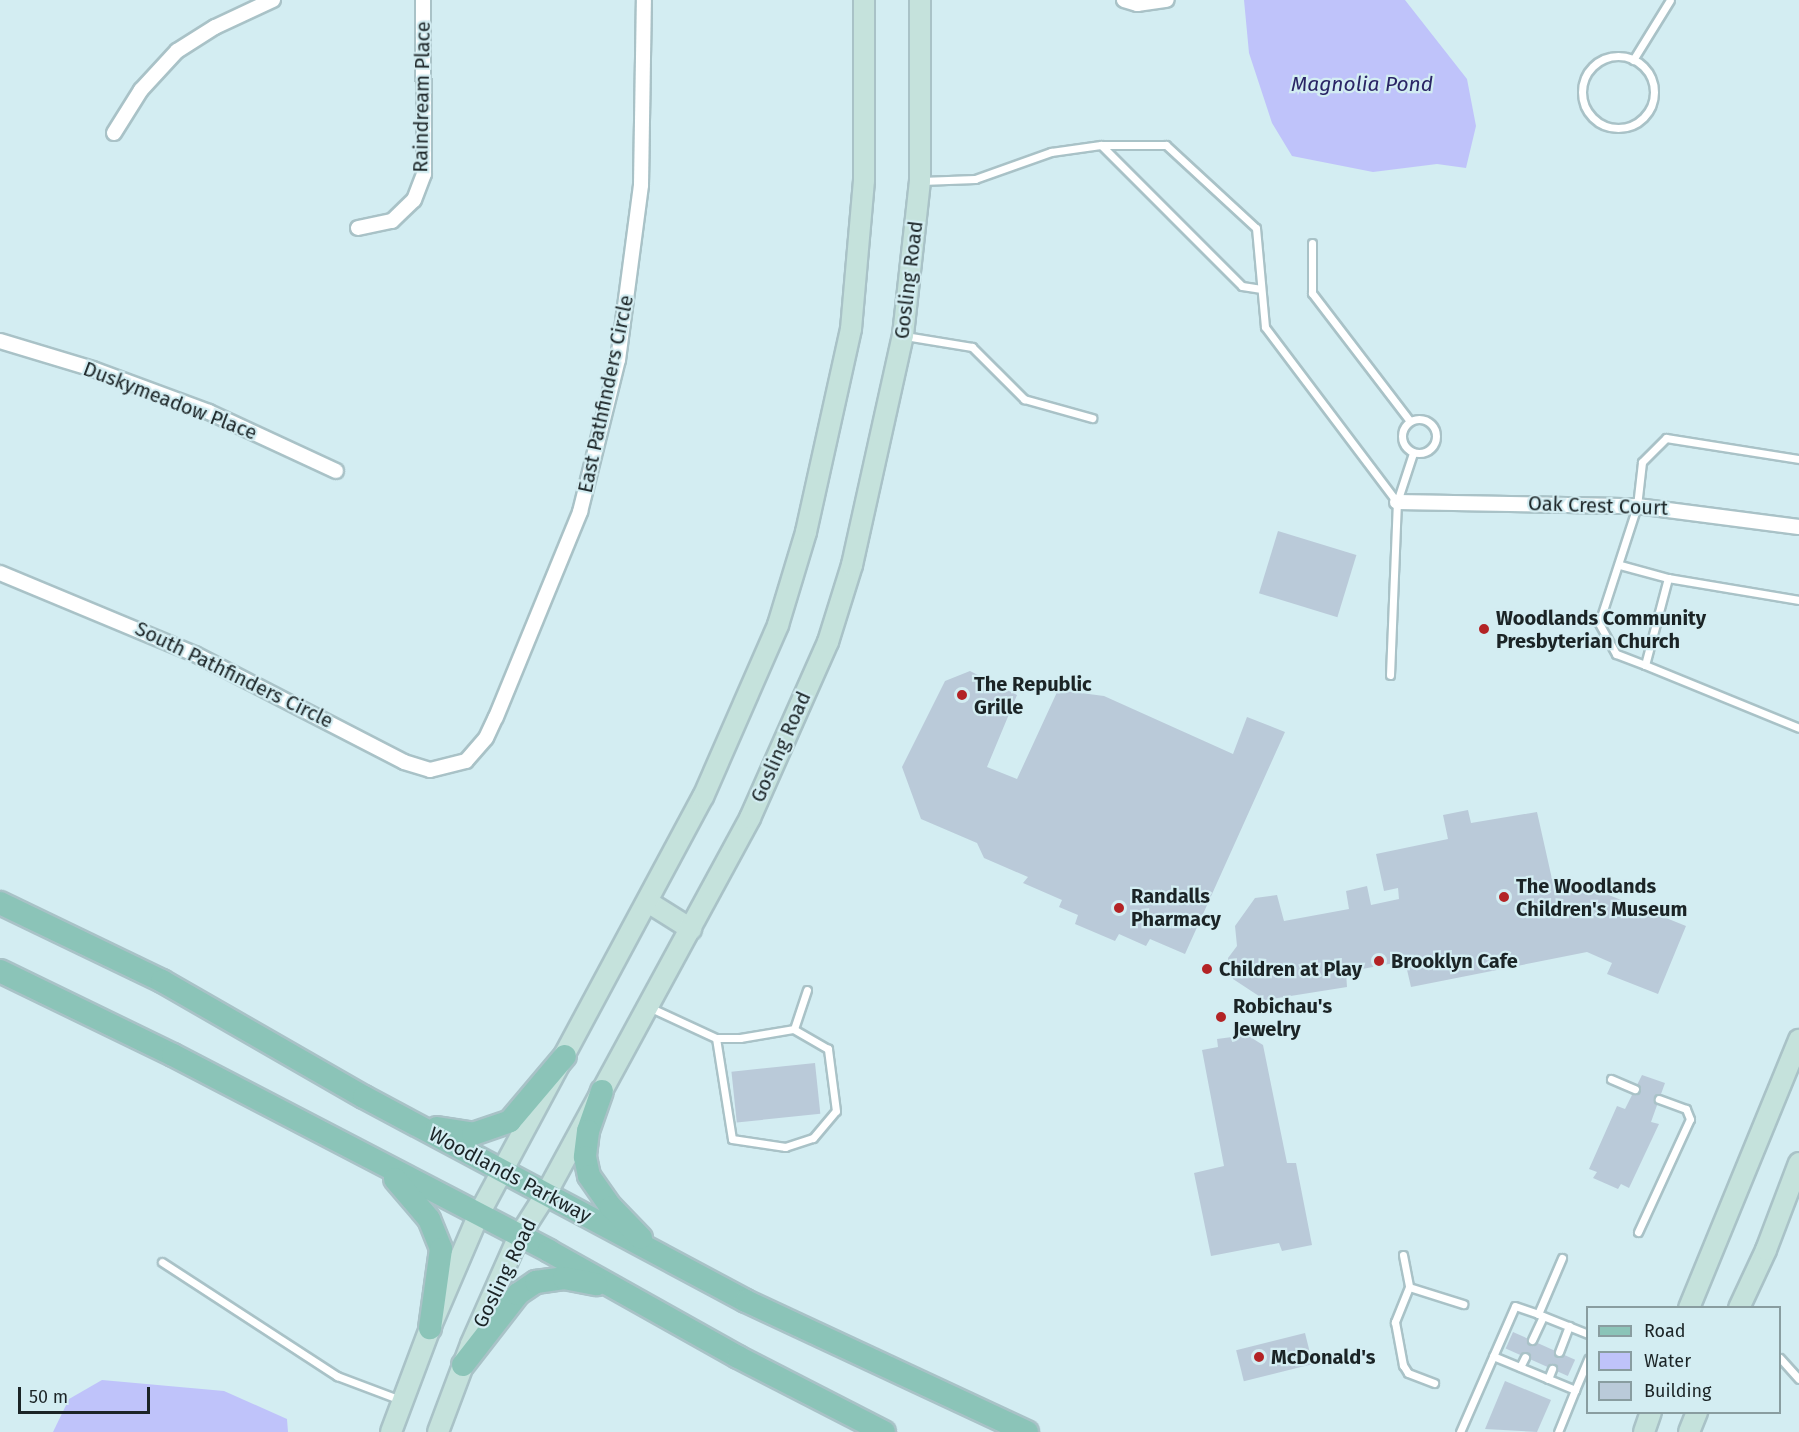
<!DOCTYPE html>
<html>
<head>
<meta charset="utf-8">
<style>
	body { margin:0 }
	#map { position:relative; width:1799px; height:1432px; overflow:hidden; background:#d3edf2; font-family:"Fira Sans",sans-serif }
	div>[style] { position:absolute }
	.water>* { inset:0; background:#bfc3fa }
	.building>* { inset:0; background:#bacad9; transform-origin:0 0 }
	.roads { filter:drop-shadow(2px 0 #a9c2c7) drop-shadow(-2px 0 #a9c2c7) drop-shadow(0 2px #a9c2c7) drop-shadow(0 -2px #a9c2c7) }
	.lane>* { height:7px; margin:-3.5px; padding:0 3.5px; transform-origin:3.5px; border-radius:3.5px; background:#fff }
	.lane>.ring { margin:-3.5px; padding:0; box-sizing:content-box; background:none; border:7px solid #fff; border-radius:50% }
	.street>* { height:14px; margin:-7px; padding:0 7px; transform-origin:7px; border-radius:7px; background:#fff }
	.secondary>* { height:20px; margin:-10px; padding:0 10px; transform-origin:10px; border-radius:10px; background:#c5e2dc }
	.primary>* { height:22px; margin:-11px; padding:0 11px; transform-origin:11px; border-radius:11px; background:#8bc4b8 }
	.dots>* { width:16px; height:16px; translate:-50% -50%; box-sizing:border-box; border:3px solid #d3edf2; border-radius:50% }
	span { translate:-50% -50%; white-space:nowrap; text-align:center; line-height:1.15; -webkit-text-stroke:4.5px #d3edf2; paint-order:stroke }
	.street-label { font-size:20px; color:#1b2426 }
	.poi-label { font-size:20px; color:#1b2426; font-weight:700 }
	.left { translate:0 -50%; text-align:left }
	.water-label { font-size:21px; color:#2a2565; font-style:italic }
	.legend { position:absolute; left:1586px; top:1306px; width:195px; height:108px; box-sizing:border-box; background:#d3edf2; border:2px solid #899da0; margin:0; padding:8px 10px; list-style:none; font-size:18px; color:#1b2426 }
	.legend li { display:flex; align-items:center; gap:12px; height:30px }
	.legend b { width:30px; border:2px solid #899da0 }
	.scale { position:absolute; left:18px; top:1387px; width:132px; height:27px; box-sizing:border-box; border:3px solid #1b2426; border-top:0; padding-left:8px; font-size:18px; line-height:21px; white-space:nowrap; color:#1b2426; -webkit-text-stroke:4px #d3edf2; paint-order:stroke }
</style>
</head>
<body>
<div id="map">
	<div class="water">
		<div style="clip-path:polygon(1244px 0,1405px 0,1467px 79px,1476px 126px,1466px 168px,1437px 164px,1373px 172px,1292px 156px,1272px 123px,1249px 53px)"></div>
		<div style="clip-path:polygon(102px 1380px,224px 1391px,287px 1419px,288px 1432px,53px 1432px,69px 1399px)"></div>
	</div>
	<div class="building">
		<div style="left:1278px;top:531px;width:82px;height:65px;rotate:17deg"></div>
		<div style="clip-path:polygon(970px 671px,1017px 695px,987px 767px,1017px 779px,1058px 690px,1104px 696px,1233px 754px,1247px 717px,1285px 732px,1185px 954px,1150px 939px,1146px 946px,1119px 934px,1115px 941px,1075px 924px,1078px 915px,1059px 907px,1062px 900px,1023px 883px,1028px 877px,984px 858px,977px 843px,921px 819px,902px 767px,945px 681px)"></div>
		<div style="clip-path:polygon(1468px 810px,1471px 823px,1537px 812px,1552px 879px,1564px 877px,1686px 926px,1658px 994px,1607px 974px,1612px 963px,1587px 952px,1411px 987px,1405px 961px,1346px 972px,1347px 987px,1265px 1000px,1233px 979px,1228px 958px,1237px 946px,1235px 926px,1255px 898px,1277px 895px,1284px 921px,1349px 909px,1346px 891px,1367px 886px,1371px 905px,1399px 899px,1398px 888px,1384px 891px,1376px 854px,1448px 839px,1443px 815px)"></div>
		<div style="clip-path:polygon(1247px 1035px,1263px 1045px,1287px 1163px,1296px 1163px,1312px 1245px,1282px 1251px,1279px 1243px,1211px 1256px,1194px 1173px,1224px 1166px,1202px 1050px,1218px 1047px,1217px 1039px)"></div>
		<div style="left:815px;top:1063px;width:51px;height:84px;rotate:84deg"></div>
		<div style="clip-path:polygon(1642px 1075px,1665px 1083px,1651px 1122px,1659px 1124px,1629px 1188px,1621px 1184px,1618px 1189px,1593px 1178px,1597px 1172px,1589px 1169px,1617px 1106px,1625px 1109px)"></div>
		<div style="left:1513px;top:1332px;width:68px;height:18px;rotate:24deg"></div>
		<div style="left:1305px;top:1333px;width:32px;height:71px;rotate:76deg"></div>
		<div style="clip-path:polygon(1505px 1381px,1551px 1400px,1537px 1432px,1485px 1429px)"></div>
	</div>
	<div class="roads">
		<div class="lane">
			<div class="ring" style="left:1582px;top:56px;width:65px;height:65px"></div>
			<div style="left:1633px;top:60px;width:70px;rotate:-58.3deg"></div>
			<div style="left:1101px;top:145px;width:199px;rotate:45deg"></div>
			<div style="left:1242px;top:286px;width:18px;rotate:9deg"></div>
			<div style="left:921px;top:181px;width:54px;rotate:-2.1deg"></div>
			<div style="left:975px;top:179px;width:81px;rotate:-19.6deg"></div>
			<div style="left:1051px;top:152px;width:50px;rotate:-8deg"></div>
			<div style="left:1101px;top:145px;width:65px"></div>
			<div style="left:1166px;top:145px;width:122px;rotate:42.7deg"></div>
			<div style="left:1256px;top:228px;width:99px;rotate:84.8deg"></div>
			<div style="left:1265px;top:327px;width:219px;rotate:53deg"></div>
			<div style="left:1312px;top:243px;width:50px;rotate:90deg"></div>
			<div style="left:1312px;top:293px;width:161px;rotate:52.6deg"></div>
			<div style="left:905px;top:336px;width:68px;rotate:9.3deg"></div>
			<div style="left:972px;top:347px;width:74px;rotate:45deg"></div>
			<div style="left:1024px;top:399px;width:71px;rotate:15.6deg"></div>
			<div class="ring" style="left:1402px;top:419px;width:27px;height:27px"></div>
			<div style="left:1620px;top:565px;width:50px;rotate:15.2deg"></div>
			<div style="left:1799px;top:600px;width:133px;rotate:-170.5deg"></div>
			<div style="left:1668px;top:578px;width:90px;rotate:104.8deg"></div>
			<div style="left:1645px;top:665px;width:166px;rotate:22.2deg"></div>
			<div style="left:1645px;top:665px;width:31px;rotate:-159deg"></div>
			<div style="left:1616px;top:654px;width:35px;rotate:-119deg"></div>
			<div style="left:1599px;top:623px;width:123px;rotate:-72deg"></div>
			<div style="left:1637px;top:506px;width:44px;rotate:-83.5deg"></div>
			<div style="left:1642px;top:462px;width:34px;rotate:-45deg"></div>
			<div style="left:1666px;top:438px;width:135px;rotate:9deg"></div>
			<div style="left:1390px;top:675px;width:173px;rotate:-87.7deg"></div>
			<div style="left:1397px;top:502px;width:52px;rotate:-71.9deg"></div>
			<div style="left:651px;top:1008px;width:72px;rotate:24.8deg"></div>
			<div style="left:716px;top:1038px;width:24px"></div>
			<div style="left:740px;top:1038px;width:55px;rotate:-9.5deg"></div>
			<div style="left:794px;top:1029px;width:41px;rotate:-71.6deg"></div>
			<div style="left:716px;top:1038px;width:102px;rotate:81deg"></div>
			<div style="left:732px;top:1139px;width:54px;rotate:8.6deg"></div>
			<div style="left:785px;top:1147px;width:29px;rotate:-18deg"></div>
			<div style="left:813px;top:1138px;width:35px;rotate:-50deg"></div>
			<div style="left:836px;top:1111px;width:63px;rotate:-97.4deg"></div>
			<div style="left:828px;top:1049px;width:39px;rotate:-150deg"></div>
			<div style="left:1611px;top:1079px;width:26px;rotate:23deg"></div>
			<div style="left:1638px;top:1232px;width:124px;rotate:-65.3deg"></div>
			<div style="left:1690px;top:1119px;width:11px;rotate:-112deg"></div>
			<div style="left:1686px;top:1109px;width:29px;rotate:-160deg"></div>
			<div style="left:1403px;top:1255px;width:33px;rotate:79deg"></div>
			<div style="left:1409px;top:1287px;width:38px;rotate:112deg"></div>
			<div style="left:1395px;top:1322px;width:44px;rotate:79.5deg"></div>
			<div style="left:1403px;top:1365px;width:9px;rotate:58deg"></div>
			<div style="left:1408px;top:1373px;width:28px;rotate:21deg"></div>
			<div style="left:162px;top:1262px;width:209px;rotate:33.1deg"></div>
			<div style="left:337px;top:1376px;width:68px;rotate:20.6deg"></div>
			<div style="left:1409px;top:1287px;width:57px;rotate:17.5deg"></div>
			<div style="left:1538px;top:1314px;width:54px;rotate:21.8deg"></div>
			<div style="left:1532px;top:1340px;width:26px;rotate:-65deg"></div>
			<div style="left:1559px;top:1352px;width:28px;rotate:-69deg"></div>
			<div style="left:1493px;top:1356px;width:89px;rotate:22.5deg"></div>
			<div style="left:1575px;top:1390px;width:45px;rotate:112deg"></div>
			<div style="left:1780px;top:1358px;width:28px;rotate:48deg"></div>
			<div style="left:1520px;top:1367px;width:11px;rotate:-63deg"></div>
			<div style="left:1548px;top:1379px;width:11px;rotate:-68deg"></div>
			<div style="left:1575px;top:1390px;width:34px;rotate:-67deg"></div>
			<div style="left:1460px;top:1432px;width:137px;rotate:-66.4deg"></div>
			<div style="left:1515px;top:1306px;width:24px;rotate:19deg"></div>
			<div style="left:1538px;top:1314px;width:61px;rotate:-66.8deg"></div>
		</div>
		<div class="street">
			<div style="left:1124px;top:0;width:14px;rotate:17deg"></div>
			<div style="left:1137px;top:4px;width:30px;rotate:-8deg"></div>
			<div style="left:114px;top:133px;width:51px;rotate:-57.9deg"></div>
			<div style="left:141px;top:90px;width:53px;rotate:-47.3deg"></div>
			<div style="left:177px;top:51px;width:45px;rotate:-32.3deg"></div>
			<div style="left:215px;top:27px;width:64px;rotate:-25deg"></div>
			<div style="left:358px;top:228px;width:35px;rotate:-12deg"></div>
			<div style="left:392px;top:221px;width:30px;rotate:-44deg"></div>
			<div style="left:414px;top:200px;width:28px;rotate:-69deg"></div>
			<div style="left:424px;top:174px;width:174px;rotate:-90.3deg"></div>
			<div style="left:0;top:341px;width:97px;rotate:16.8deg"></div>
			<div style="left:93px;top:369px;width:124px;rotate:20.3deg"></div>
			<div style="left:209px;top:412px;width:140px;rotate:24.9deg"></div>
			<div style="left:1397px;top:502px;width:240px;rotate:1deg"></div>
			<div style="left:1637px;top:506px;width:163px;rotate:7.4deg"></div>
			<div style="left:0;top:573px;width:211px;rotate:22.6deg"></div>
			<div style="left:195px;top:654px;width:235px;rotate:27.3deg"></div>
			<div style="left:404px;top:762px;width:27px;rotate:17deg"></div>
			<div style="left:430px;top:770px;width:37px;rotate:-14deg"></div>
			<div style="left:466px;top:761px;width:30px;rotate:-49deg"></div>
			<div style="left:486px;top:738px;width:23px;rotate:-65deg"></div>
			<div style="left:496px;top:717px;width:222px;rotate:-67.7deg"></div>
			<div style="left:580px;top:512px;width:157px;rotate:-76deg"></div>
			<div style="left:618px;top:360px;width:177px;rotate:-82.5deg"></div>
			<div style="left:641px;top:185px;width:185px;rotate:-89.1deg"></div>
		</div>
		<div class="secondary">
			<div style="left:648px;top:902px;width:51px;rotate:32.1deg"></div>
			<div style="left:1689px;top:1308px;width:290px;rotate:-67.7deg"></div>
			<div style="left:1739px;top:1308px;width:64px;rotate:-65deg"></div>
			<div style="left:1766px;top:1250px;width:93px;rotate:-69.2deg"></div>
			<div style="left:391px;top:1432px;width:111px;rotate:-69.4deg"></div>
			<div style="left:430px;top:1328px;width:122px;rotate:-66.8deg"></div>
			<div style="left:478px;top:1216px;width:476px;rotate:-61.8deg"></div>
			<div style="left:703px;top:797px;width:188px;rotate:-66.4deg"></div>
			<div style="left:778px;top:625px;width:97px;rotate:-73.2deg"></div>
			<div style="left:806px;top:532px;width:208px;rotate:-77.5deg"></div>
			<div style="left:851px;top:329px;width:150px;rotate:-85deg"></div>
			<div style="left:864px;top:180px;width:180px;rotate:-90deg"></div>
			<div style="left:438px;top:1432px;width:94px;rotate:-69.4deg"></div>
			<div style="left:471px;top:1344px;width:116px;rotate:-66.1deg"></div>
			<div style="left:518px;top:1238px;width:52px;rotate:-57.5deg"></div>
			<div style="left:546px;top:1194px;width:428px;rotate:-61.5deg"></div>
			<div style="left:750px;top:818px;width:193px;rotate:-66.1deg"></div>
			<div style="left:828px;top:642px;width:81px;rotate:-72.7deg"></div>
			<div style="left:852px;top:565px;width:236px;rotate:-77.5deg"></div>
			<div style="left:903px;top:335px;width:155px;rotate:-83.7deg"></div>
			<div style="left:920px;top:181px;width:181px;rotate:-90deg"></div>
			<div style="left:1644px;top:1432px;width:21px;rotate:-71deg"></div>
			<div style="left:1689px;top:1432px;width:22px;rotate:-68deg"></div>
		</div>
		<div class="primary">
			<div style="left:0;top:903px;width:180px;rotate:25.7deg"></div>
			<div style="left:162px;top:981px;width:233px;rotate:29.9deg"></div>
			<div style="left:364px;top:1097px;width:433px;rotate:28.1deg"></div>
			<div style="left:746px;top:1301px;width:310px;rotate:25deg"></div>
			<div style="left:0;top:971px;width:192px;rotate:25.9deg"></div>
			<div style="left:173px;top:1055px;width:424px;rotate:27.5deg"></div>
			<div style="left:549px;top:1251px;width:217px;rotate:29.3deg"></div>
			<div style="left:738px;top:1357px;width:164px;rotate:27.2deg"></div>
			<div style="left:602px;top:1091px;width:42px;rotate:109.3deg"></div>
			<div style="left:588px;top:1131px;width:26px;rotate:97deg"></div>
			<div style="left:585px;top:1157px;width:19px;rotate:78deg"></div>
			<div style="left:589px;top:1176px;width:38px;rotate:55deg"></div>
			<div style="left:611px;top:1207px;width:43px;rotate:45.9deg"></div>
			<div style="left:437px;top:1128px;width:36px;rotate:9deg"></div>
			<div style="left:473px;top:1134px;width:39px;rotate:-19deg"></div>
			<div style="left:510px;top:1121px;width:85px;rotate:-49.8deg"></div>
			<div style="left:395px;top:1179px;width:52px;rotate:49.6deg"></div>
			<div style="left:429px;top:1219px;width:32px;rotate:68deg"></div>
			<div style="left:441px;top:1249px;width:80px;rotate:97.9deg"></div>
			<div style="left:463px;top:1365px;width:90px;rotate:-52.2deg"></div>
			<div style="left:518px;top:1294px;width:22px;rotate:-34deg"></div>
			<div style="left:536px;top:1282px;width:28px;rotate:-8deg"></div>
			<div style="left:564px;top:1278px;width:33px;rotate:11deg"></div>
		</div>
	</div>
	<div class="dots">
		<div style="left:1484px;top:629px;background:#b32325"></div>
		<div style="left:962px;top:695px;background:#b32325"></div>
		<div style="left:1504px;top:897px;background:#b32325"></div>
		<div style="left:1119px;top:908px;background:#b32325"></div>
		<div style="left:1379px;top:961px;background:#b32325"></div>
		<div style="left:1207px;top:969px;background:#b32325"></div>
		<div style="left:1221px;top:1017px;background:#b32325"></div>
		<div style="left:1259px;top:1357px;background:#b32325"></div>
	</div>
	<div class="street-label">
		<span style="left:422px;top:97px;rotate:-89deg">Raindream Place</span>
		<span style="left:909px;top:280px;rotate:-83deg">Gosling Road</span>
		<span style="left:606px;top:394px;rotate:-78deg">East Pathfinders Circle</span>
		<span style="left:170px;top:401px;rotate:21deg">Duskymeadow Place</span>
		<span style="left:1598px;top:506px;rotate:2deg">Oak Crest Court</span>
		<span style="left:234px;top:675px;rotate:26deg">South Pathfinders Circle</span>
		<span style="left:781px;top:747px;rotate:-66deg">Gosling Road</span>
		<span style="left:510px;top:1175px;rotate:28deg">Woodlands Parkway</span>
		<span style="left:505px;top:1273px;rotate:-64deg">Gosling Road</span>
	</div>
	<div class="poi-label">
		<span class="left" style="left:1496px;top:630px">Woodlands Community<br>Presbyterian Church</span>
		<span class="left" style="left:974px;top:696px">The Republic<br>Grille</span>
		<span class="left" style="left:1516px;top:898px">The Woodlands<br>Children's Museum</span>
		<span class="left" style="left:1131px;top:908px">Randalls<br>Pharmacy</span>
		<span class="left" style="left:1391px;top:961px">Brooklyn Cafe</span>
		<span class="left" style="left:1219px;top:969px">Children at Play</span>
		<span class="left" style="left:1233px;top:1018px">Robichau's<br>Jewelry</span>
		<span class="left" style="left:1271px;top:1357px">McDonald's</span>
	</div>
	<div class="water-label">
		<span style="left:1362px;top:84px">Magnolia Pond</span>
	</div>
	<ul class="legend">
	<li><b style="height:8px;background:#8bc4b8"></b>Road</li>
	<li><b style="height:16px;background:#bfc3fa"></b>Water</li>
	<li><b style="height:16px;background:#bacad9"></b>Building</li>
	</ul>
	<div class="scale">50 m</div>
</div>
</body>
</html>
